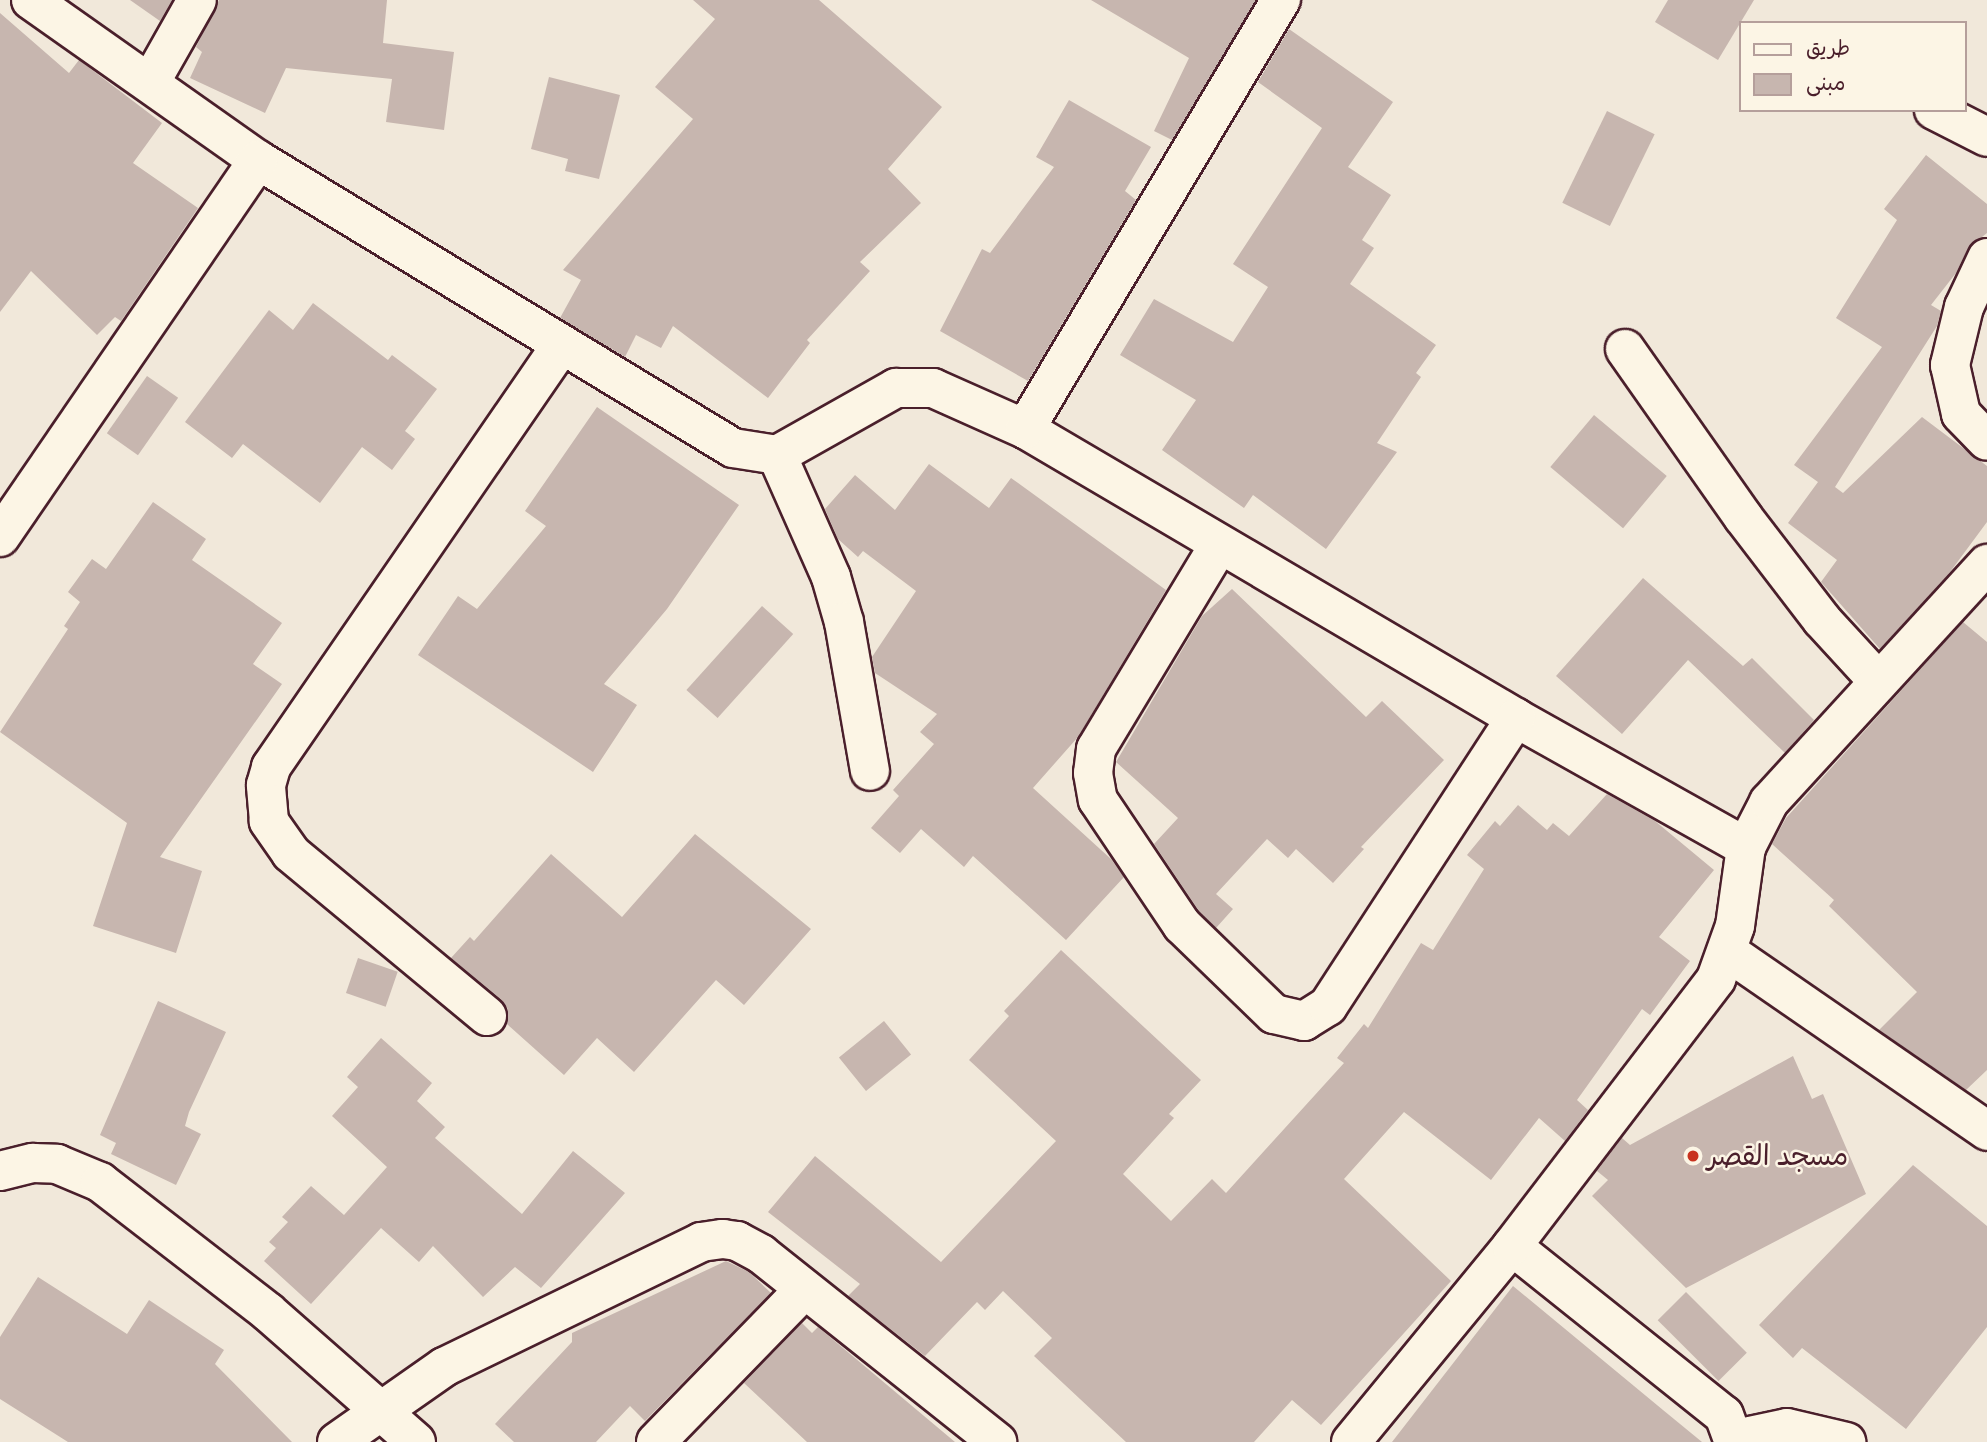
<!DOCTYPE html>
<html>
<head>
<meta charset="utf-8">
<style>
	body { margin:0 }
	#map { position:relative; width:1987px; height:1442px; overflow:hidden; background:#f1e8da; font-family:Caveat,"Playpen Sans Arabic",sans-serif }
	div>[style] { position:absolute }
	.building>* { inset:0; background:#c7b6af; transform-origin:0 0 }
	.roads { filter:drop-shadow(2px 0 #4a1f2b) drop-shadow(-2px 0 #4a1f2b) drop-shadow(0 2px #4a1f2b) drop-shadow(0 -2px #4a1f2b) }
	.minor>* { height:38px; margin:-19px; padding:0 19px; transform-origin:19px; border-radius:19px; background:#fcf5e5 }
	.dots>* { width:19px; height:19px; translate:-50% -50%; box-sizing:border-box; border:4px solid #fcf5e5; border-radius:50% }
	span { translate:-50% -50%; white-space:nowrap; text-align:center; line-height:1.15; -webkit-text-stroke:5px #fcf5e5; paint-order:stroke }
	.poi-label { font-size:28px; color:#4a1f2b }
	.left { translate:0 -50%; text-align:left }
	.legend { position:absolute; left:1739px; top:21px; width:228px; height:91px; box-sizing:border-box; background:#fcf5e5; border:2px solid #b59f9b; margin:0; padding:9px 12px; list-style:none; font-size:21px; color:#4a1f2b }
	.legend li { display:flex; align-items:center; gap:14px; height:35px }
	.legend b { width:35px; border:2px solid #b59f9b }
</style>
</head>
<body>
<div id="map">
	<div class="building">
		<div style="clip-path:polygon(130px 0,172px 0,160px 21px)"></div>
		<div style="clip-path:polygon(219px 0,387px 0,383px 43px,454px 52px,444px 130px,386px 122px,392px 79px,286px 68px,265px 113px,190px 78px,202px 52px,196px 47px)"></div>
		<div style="clip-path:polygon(693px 0,819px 0,942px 107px,888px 169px,921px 203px,860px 262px,870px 271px,807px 340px,810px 343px,768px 398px,673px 326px,661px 348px,636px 335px,625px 357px,560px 318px,581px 280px,563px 270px,693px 119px,655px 87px,715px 19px)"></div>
		<div style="clip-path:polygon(1091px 0,1256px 0,1172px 140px,1154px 131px,1189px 58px)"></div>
		<div style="clip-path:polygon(1668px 0,1754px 0,1718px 60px,1655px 22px)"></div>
		<div style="clip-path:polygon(0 13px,69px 73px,79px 60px,162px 123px,133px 163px,198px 208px,121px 321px,115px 317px,97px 335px,31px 271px,0 312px)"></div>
		<div style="clip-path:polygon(1289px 29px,1393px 102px,1348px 167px,1391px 195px,1362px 240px,1374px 248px,1350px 284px,1436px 345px,1416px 373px,1421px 377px,1377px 443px,1397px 452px,1326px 549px,1253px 495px,1244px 508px,1162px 450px,1196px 400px,1120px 355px,1154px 299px,1233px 342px,1268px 287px,1233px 264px,1322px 128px,1258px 82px)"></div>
		<div style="clip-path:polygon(549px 77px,620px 95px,599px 179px,565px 171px,568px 159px,531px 149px)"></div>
		<div style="clip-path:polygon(1069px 100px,1151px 147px,1125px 191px,1136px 200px,1028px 381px,940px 331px,982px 249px,990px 253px,1054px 167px,1036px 157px)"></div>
		<div style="left:1607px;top:111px;width:53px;height:102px;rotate:26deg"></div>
		<div style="clip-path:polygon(1926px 155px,1987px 204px,1987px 233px,1968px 248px,1956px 273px,1931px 305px,1941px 311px,1937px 326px,1835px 487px,1843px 493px,1922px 417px,1987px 466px,1987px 522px,1950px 572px,1880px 649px,1821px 582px,1837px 560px,1788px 523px,1818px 482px,1794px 465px,1882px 347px,1836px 318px,1897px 220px,1884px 209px)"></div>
		<div style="clip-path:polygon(313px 303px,388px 360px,392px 355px,437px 389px,405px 431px,415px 439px,392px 470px,362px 447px,320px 503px,243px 444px,232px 458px,185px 422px,269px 310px,293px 330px)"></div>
		<div style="left:147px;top:376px;width:38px;height:70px;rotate:35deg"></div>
		<div style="clip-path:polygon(597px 407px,739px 505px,667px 609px,604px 684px,637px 705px,593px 772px,418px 655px,458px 596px,477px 609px,546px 526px,525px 511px)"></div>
		<div style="left:1594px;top:415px;width:95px;height:68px;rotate:40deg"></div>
		<div style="clip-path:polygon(929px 464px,989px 508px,1011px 478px,1166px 590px,1078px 737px,1033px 788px,1111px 859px,1124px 877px,1066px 940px,973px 856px,964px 867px,921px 829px,900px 853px,871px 828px,899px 796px,893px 790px,934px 744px,920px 732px,937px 714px,875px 673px,872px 657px,916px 591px,863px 551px,858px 557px,838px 539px,825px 509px,855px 475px,895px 510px)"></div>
		<div style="clip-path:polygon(153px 502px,206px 539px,192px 560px,282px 623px,253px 664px,282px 684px,160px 857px,202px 871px,176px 953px,93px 926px,127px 823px,0 732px,68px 629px,64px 626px,80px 602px,68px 592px,92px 559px,106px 569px)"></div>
		<div style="clip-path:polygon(1643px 578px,1743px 666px,1752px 658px,1814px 720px,1785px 753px,1688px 660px,1622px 734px,1556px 676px)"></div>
		<div style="clip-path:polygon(1232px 589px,1366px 717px,1382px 701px,1444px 760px,1361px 847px,1364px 849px,1333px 883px,1296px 849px,1288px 858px,1267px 839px,1216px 894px,1233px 909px,1216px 928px,1199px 911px,1154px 844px,1178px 818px,1116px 762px,1202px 616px)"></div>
		<div style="left:762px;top:606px;width:42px;height:113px;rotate:42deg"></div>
		<div style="clip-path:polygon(1963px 622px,1987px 642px,1987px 1070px,1966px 1090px,1879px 1030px,1917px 992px,1829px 906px,1834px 900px,1772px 844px,1786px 818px)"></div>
		<div style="clip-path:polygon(1607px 794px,1655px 821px,1714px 870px,1659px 937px,1690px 961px,1650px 1015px,1642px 1009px,1577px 1100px,1588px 1110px,1565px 1141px,1539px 1118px,1491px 1180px,1404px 1112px,1344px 1179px,1451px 1281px,1321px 1425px,1292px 1400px,1254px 1442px,1126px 1442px,1034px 1356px,1052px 1338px,1003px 1291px,985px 1310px,977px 1302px,925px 1356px,848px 1296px,860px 1284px,768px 1212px,815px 1156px,941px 1262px,1056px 1141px,969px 1060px,1009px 1016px,1004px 1011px,1061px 950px,1201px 1080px,1169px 1114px,1174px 1118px,1123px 1174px,1171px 1221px,1212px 1179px,1226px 1193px,1344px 1063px,1337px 1058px,1364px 1024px,1368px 1028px,1421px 943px,1433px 950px,1484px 869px,1467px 855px,1495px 821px,1500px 826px,1518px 805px,1547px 830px,1553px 823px,1569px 836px)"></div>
		<div style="clip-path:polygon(695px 834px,811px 929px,744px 1005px,716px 980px,634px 1072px,597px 1038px,564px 1075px,507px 1024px,508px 1009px,501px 999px,451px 958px,470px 937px,474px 941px,551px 854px,622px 917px)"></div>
		<div style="left:358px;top:958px;width:42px;height:37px;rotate:19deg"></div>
		<div style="clip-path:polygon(158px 1001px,226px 1032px,189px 1112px,185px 1126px,201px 1134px,176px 1185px,111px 1154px,116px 1143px,100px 1135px)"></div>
		<div style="left:884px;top:1021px;width:43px;height:58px;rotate:51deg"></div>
		<div style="clip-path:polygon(381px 1038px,432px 1083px,417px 1101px,445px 1127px,435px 1138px,522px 1214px,573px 1151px,625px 1193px,541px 1288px,515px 1267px,483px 1297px,433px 1246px,419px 1262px,381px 1228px,311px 1304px,264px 1261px,276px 1248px,269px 1242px,288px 1222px,282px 1217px,311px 1186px,344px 1215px,387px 1167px,332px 1116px,358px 1087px,347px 1077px)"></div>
		<div style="clip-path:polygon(1793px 1056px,1812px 1099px,1823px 1094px,1866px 1194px,1686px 1288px,1592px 1196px,1608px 1180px,1597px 1171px,1622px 1138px,1630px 1145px)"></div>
		<div style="clip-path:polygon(1913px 1165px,1987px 1226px,1987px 1327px,1906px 1429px,1802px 1348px,1793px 1358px,1759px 1325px)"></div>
		<div style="clip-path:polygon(726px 1261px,749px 1272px,771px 1293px,645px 1421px,630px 1406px,596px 1442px,514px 1442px,495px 1424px,572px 1342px,572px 1333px)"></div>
		<div style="clip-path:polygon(38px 1277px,127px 1334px,149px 1300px,224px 1350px,215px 1364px,292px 1442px,68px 1442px,0 1399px,0 1337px)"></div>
		<div style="clip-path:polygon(1513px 1286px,1663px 1410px,1702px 1442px,1392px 1442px)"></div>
		<div style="left:1686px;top:1292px;width:86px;height:40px;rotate:45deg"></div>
		<div style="clip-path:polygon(802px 1323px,812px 1333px,818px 1327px,955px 1442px,807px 1442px,744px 1383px)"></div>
	</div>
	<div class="roads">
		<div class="minor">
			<div style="left:31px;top:0;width:278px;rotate:35.2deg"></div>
			<div style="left:258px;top:160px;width:555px;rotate:31.23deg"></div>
			<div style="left:733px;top:448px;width:45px;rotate:9deg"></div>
			<div style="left:777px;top:455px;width:137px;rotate:-29.4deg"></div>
			<div style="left:896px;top:388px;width:37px"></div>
			<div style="left:933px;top:388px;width:101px;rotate:24deg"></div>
			<div style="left:1025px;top:429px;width:570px;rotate:30.48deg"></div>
			<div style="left:1516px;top:718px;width:264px;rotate:29.3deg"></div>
			<div style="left:150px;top:83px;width:95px;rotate:-60.5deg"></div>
			<div style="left:1934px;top:110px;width:59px;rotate:27deg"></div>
			<div style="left:1987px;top:258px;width:54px;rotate:115.1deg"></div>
			<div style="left:1964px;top:307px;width:60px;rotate:103.6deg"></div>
			<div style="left:1950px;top:365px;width:50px;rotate:77.3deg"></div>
			<div style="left:1961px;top:414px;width:37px;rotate:46deg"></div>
			<div style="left:1625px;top:349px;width:205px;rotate:54.9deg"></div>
			<div style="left:1743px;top:517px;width:130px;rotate:52.5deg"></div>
			<div style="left:1822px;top:620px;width:83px;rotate:47.4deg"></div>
			<div style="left:1025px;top:429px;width:500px;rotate:-59.2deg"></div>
			<div style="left:777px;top:455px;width:133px;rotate:66.1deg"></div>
			<div style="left:831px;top:577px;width:47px;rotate:73.9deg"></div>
			<div style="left:844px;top:622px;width:151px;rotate:80.1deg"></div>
			<div style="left:0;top:537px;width:457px;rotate:-55.6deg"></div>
			<div style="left:1219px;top:545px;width:238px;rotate:121.1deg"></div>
			<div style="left:1096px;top:749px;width:24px;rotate:97deg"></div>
			<div style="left:1093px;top:773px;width:27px;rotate:80deg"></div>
			<div style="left:1098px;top:800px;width:151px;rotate:56.1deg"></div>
			<div style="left:1182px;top:925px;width:128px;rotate:44.1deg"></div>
			<div style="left:1274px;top:1014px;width:31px;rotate:13deg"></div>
			<div style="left:1304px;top:1021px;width:28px;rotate:-32deg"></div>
			<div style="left:1328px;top:1006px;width:344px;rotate:-56.9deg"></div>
			<div style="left:1728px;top:952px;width:315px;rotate:34.6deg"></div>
			<div style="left:487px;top:1016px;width:255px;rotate:-140.3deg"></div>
			<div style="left:291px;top:853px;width:39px;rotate:-125deg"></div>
			<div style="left:269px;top:821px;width:36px;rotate:-95deg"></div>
			<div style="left:266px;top:785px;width:19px;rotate:-74deg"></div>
			<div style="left:271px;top:767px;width:513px;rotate:-55.47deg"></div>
			<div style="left:0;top:1171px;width:34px;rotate:-14deg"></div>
			<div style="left:33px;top:1163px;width:24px;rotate:2deg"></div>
			<div style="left:57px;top:1164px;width:47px;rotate:22.7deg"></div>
			<div style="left:100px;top:1182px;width:212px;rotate:37.7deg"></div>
			<div style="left:268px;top:1312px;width:197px;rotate:41.3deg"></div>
			<div style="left:1512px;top:1246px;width:271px;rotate:38.6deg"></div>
			<div style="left:1724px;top:1415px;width:29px;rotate:70deg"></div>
			<div style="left:1735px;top:1439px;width:53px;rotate:-11.9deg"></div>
			<div style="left:1787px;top:1428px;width:61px;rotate:13.3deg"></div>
			<div style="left:337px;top:1442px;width:131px;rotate:-35deg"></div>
			<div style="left:444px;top:1367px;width:286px;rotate:-25.9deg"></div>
			<div style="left:701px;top:1242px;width:22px;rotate:-8deg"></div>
			<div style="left:723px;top:1239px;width:14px;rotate:8deg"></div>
			<div style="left:737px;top:1241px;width:27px;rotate:28deg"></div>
			<div style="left:761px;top:1254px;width:302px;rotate:38.5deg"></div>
			<div style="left:656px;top:1442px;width:212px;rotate:-45.8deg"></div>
			<div style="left:1351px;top:1442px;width:254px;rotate:-50.6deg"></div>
			<div style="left:1512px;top:1246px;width:336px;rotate:-52.6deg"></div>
			<div style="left:1716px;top:979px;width:56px;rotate:-70.3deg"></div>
			<div style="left:1735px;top:926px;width:80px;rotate:-82.1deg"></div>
			<div style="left:1746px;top:847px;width:51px;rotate:-62.9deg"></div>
			<div style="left:1769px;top:802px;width:323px;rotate:-47.5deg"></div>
		</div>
	</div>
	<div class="dots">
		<div style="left:1693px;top:1156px;background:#c8321e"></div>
	</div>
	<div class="poi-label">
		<span class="left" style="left:1707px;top:1156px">مسجد القصر</span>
	</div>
	<ul class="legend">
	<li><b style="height:9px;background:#fcf5e5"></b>طريق</li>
	<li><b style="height:19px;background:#c7b6af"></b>مبنى</li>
	</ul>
</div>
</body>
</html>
